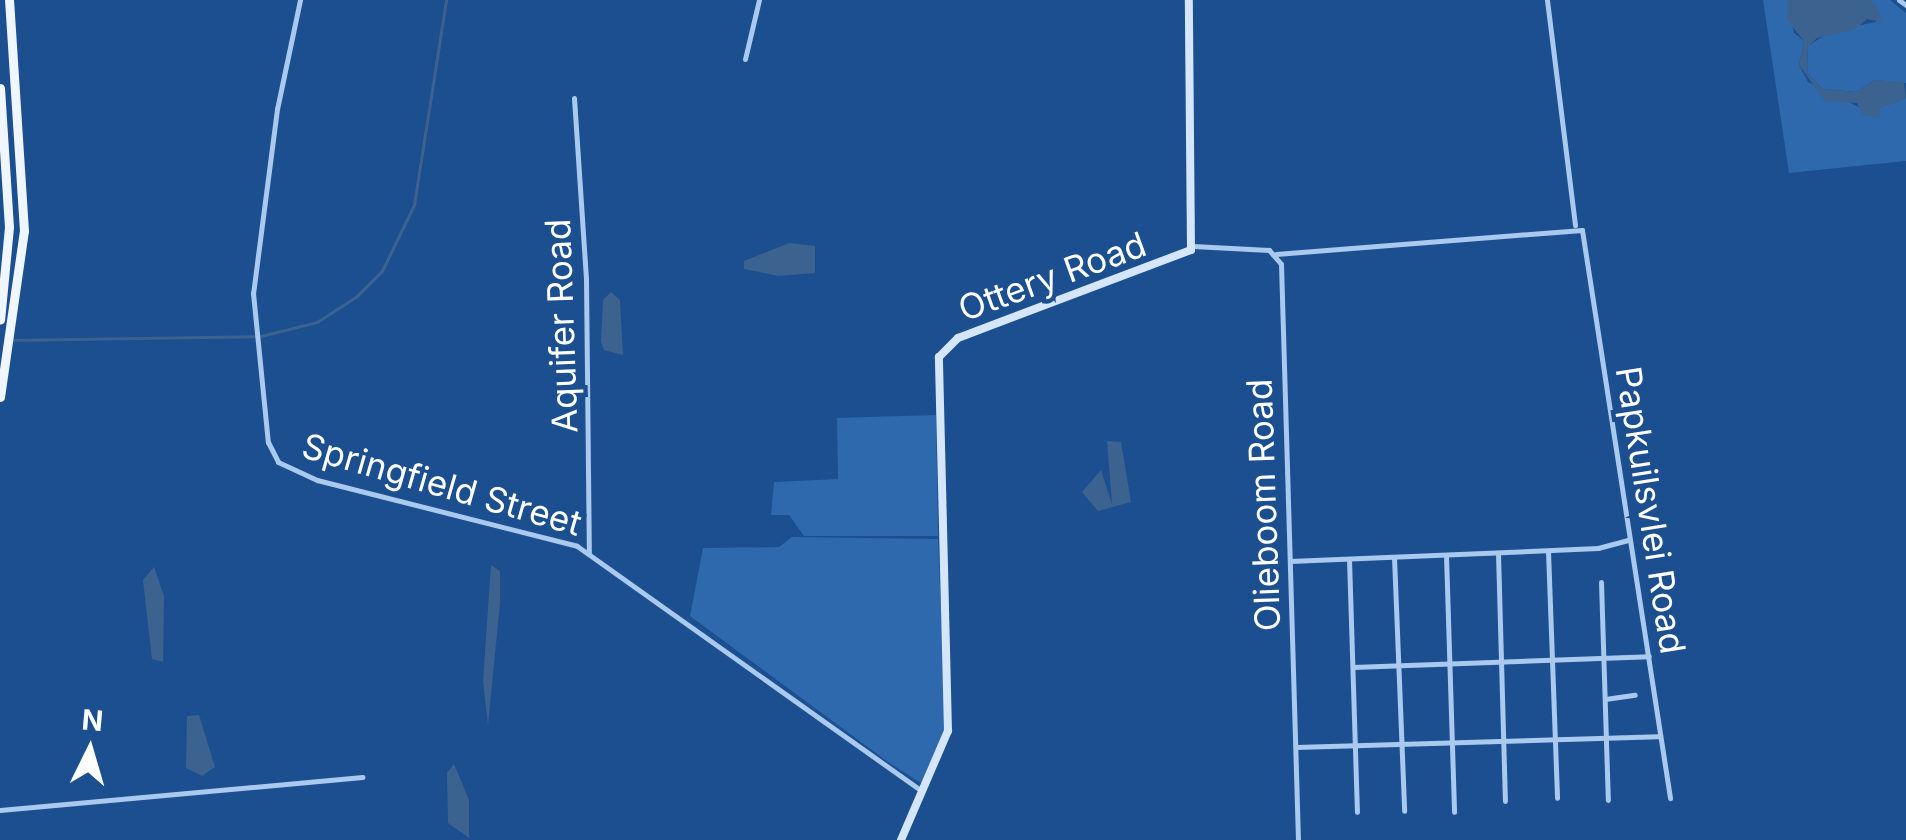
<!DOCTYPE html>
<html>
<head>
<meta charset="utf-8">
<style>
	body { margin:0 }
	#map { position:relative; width:1906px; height:840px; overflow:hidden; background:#1b4f8f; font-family:Inter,sans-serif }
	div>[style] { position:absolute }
	.green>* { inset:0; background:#2e69ad }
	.water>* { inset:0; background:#3c6290 }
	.stream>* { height:2.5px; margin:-1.25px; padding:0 1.25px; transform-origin:1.25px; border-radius:1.25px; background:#3c6290 }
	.street>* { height:5px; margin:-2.5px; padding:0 2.5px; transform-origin:2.5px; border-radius:2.5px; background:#a9c9ee }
	.secondary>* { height:8px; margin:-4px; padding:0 4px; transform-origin:4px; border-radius:4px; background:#d6e6fa }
	.primary>* { height:9px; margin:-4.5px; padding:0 4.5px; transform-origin:4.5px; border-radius:4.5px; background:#f0f6ff }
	span { translate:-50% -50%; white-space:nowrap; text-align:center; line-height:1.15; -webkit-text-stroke:9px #1b4f8f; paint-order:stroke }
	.street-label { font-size:35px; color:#fff }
	.north { position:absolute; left:40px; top:700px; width:100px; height:100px; -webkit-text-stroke:8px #1b4f8f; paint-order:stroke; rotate:5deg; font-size:28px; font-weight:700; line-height:40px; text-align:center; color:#fff }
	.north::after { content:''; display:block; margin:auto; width:35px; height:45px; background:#fff; clip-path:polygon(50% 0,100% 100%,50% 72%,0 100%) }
</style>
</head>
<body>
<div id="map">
	<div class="green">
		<div style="clip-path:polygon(1763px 0,1787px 0,1794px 33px,1804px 41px,1799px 65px,1808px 82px,1879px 117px,1879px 108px,1906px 98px,1906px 161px,1789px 173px)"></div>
		<div style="clip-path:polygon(1868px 0,1890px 0,1906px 13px,1906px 83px,1875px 80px,1856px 92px,1823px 89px,1807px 73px,1808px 46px,1831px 31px,1876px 22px,1877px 7px)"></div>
		<div style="clip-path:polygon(936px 415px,938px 536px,804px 536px,789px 515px,771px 515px,774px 482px,838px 479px,837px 418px)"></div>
		<div style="clip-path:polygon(792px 537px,938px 539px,946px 724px,927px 780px,921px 783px,888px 762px,690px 616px,703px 548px,779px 547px)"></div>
	</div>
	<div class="water">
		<div style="clip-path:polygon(1787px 0,1868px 0,1877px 6px,1882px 22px,1867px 19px,1854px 30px,1817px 38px,1808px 47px,1807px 73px,1823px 89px,1856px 92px,1875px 80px,1904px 82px,1906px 98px,1880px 108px,1879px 118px,1862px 115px,1857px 103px,1825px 101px,1799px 65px,1804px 41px,1787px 20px)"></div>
		<div style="clip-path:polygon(789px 243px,815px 246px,815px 273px,778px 276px,744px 269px,744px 261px)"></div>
		<div style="clip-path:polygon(611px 292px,620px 300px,623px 355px,604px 350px,601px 342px,603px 300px)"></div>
		<div style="clip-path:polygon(1107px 441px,1121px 442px,1131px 502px,1098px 511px,1082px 492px,1101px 470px,1112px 504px)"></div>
		<div style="clip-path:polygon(491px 565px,500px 571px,500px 603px,488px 725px,483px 681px)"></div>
		<div style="clip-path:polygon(154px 567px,164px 596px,163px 662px,152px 659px,143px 580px)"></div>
		<div style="clip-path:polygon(199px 715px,215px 767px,202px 776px,186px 768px,187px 716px)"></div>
		<div style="clip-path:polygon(454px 764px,469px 800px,469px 838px,448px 823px,447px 773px)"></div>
	</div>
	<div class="stream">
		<div style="left:10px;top:340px;width:251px;rotate:-0.9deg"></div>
		<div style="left:261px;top:336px;width:58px;rotate:-14deg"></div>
		<div style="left:317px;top:322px;width:46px;rotate:-32.7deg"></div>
		<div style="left:356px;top:297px;width:37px;rotate:-45deg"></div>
		<div style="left:382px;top:271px;width:73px;rotate:-64.1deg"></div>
		<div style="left:414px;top:205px;width:207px;rotate:-81.1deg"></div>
	</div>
	<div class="street">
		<div style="left:300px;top:0;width:111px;rotate:101.9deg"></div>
		<div style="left:277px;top:109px;width:186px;rotate:97.4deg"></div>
		<div style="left:253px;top:293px;width:150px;rotate:84.3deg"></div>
		<div style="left:268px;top:442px;width:22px;rotate:63deg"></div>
		<div style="left:278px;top:462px;width:43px;rotate:24.8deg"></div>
		<div style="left:317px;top:480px;width:268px;rotate:14.2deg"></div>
		<div style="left:577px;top:546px;width:423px;rotate:35.4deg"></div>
		<div style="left:1547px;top:0;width:227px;rotate:82.9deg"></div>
		<div style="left:1899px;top:0;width:9px;rotate:36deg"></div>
		<div style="left:745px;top:59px;width:61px;rotate:-76.7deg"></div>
		<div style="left:574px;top:98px;width:181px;rotate:86.2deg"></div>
		<div style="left:586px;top:279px;width:274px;rotate:89.4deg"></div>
		<div style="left:1193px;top:246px;width:76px;rotate:3deg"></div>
		<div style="left:1269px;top:250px;width:18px;rotate:49deg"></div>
		<div style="left:1281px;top:264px;width:576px;rotate:88.31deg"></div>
		<div style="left:1276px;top:254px;width:307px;rotate:-4.5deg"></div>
		<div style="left:1582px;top:230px;width:575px;rotate:81.19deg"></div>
		<div style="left:1548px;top:551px;width:247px;rotate:87.9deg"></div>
		<div style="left:1498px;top:553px;width:248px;rotate:88.4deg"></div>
		<div style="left:1446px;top:555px;width:257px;rotate:88.2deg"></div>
		<div style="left:1394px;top:557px;width:254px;rotate:87.7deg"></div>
		<div style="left:1349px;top:559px;width:253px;rotate:88.2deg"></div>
		<div style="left:1290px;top:561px;width:308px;rotate:-2.4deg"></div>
		<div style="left:1598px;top:548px;width:31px;rotate:-15deg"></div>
		<div style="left:1601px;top:582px;width:218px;rotate:88.2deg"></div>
		<div style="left:1353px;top:667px;width:296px;rotate:-2.1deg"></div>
		<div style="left:1605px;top:699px;width:30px;rotate:-8deg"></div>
		<div style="left:1296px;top:747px;width:362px;rotate:-1.7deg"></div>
		<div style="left:0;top:810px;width:364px;rotate:-5.2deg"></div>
	</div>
	<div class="secondary">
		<div style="left:901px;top:840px;width:119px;rotate:-66.7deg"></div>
		<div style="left:948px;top:731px;width:374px;rotate:-91.4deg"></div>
		<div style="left:939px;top:357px;width:27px;rotate:-45deg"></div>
		<div style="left:958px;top:338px;width:249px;rotate:-20.7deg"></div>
		<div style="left:1191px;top:250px;width:250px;rotate:-90.5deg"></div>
	</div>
	<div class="primary">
		<div style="left:0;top:88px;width:139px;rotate:86.3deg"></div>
		<div style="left:9px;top:227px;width:93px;rotate:95.5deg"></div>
		<div style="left:0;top:397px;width:168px;rotate:-81.8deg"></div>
		<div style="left:24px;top:231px;width:231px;rotate:-93.7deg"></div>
	</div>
	<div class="street-label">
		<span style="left:1052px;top:276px;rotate:-20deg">Ottery Road</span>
		<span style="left:561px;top:326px;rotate:-92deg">Aquifer Road</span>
		<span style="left:442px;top:484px;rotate:16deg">Springfield Street</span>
		<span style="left:1263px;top:505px;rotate:-92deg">Olieboom Road</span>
		<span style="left:1651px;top:510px;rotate:81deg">Papkuilsvlei Road</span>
	</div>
	<div class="north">N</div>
</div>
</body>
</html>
